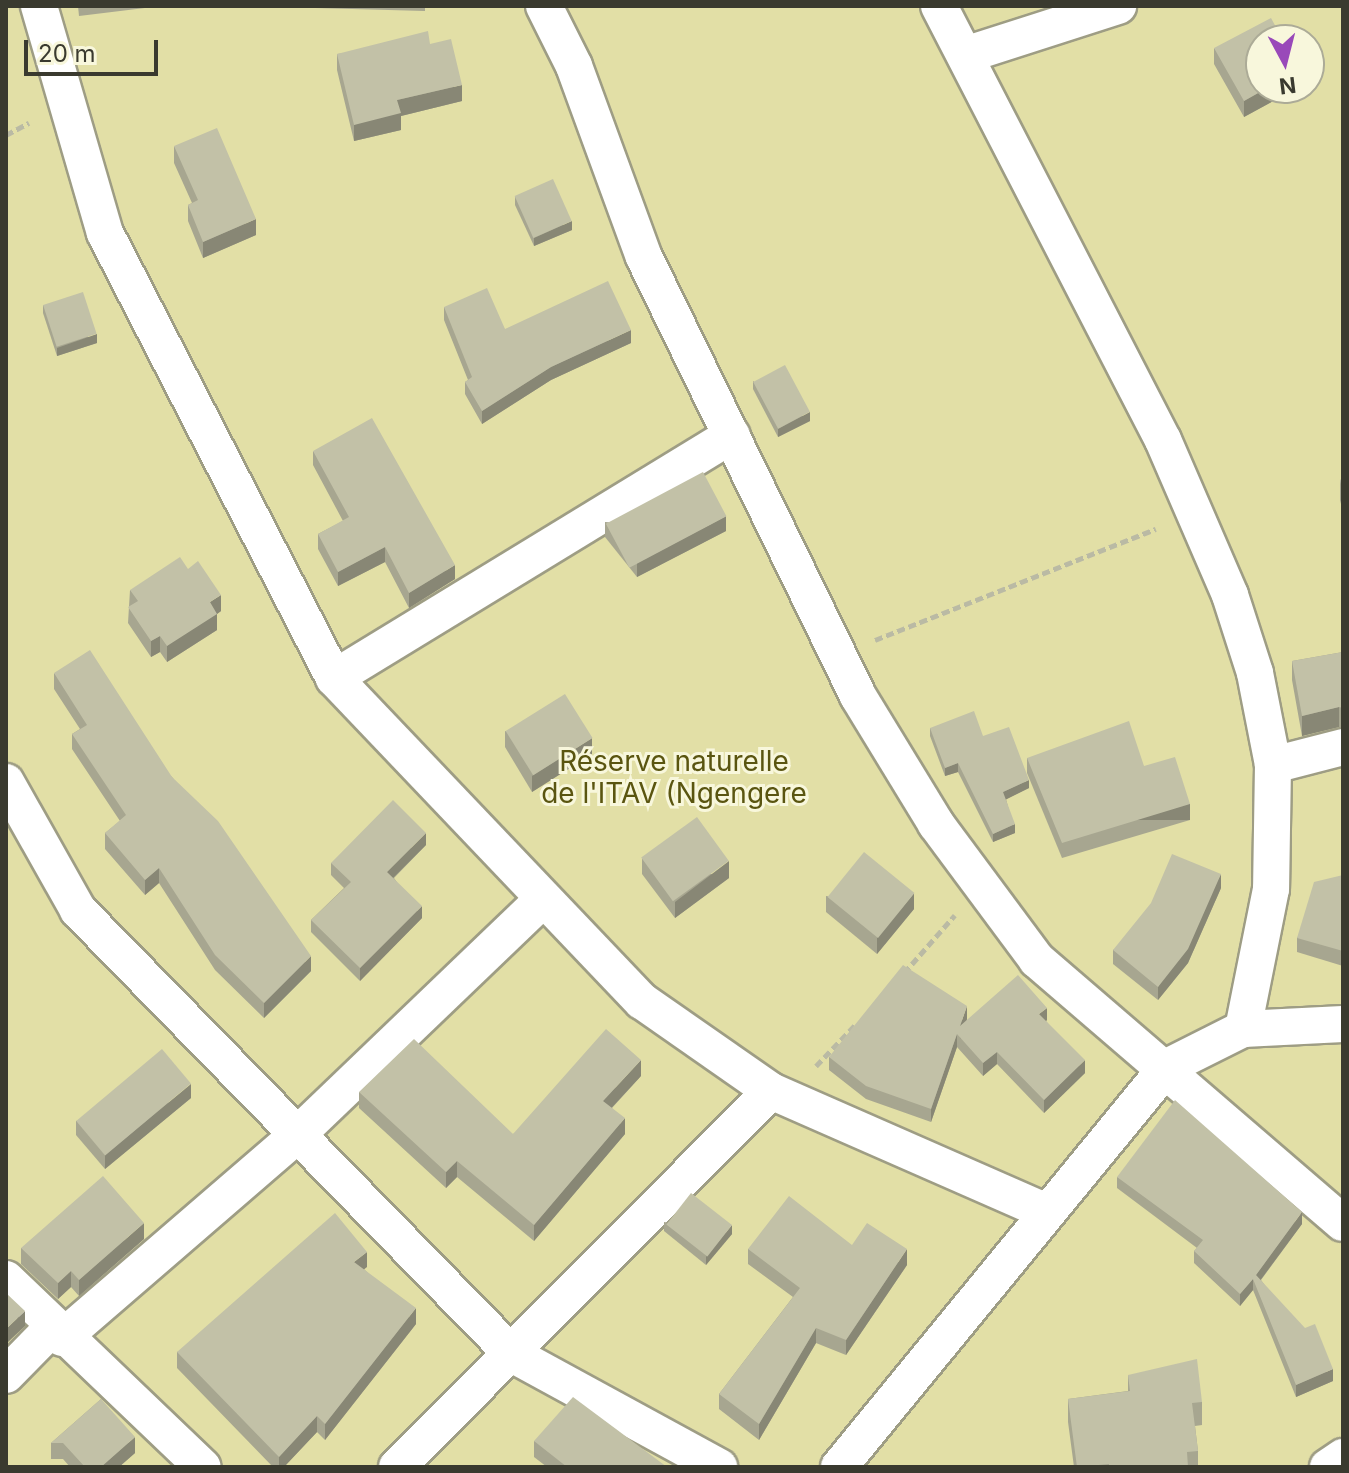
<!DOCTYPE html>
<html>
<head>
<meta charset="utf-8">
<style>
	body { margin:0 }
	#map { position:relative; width:1349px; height:1473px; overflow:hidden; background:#f8f7dc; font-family:Inter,sans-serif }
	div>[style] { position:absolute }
	.green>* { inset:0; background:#e2dfa6 }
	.path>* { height:5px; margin-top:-2.5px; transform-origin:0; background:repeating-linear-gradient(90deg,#babaa4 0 8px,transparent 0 12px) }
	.roads { filter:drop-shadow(2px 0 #9e9d84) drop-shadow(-2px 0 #9e9d84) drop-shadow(0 2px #9e9d84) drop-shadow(0 -2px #9e9d84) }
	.street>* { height:36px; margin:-18px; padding:0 18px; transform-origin:18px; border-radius:18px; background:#fff }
	.wall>* { inset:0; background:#a7a690 }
	.shaded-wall>* { inset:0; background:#888775; transform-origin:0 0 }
	.building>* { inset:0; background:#c2c1a7; transform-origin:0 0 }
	span { translate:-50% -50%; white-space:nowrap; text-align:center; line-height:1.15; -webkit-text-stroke:6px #f8f7dc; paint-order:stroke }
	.park-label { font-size:28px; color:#5a5510 }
	.frame { position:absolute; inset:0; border:8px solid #3a3a2f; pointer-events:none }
	.north { position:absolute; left:1245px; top:24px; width:80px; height:80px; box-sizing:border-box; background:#f8f7dc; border:2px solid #acab97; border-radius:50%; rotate:173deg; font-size:22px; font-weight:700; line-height:32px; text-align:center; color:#3a3a2f }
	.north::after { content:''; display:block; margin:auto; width:28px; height:36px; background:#9949b9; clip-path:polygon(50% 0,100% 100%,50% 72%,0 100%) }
	.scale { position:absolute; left:24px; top:40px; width:134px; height:36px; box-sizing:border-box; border:4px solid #3a3a2f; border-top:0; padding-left:10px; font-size:24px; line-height:28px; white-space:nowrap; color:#3a3a2f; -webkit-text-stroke:6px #f8f7dc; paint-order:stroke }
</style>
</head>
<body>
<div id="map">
	<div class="green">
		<div style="clip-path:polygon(evenodd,6px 6px,1343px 6px,1343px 1467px,6px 1467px,6px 6px,1261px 40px,1309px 40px,1309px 88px,1261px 88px,1261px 40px)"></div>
	</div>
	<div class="path">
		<div style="left:6px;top:135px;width:26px;rotate:-28deg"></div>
		<div style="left:875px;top:640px;width:302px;rotate:-21.6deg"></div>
		<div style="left:904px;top:973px;width:77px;rotate:-48.7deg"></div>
		<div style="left:816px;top:1066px;width:58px;rotate:-46.4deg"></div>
	</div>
	<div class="roads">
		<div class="street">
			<div style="left:39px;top:6px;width:236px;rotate:73.8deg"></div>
			<div style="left:105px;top:233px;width:500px;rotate:62.77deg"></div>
			<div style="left:334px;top:678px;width:446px;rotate:46.4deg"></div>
			<div style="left:642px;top:1001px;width:157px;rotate:34.9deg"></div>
			<div style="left:771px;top:1091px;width:300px;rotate:23.7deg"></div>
			<div style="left:544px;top:6px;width:67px;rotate:63.4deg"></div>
			<div style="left:574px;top:66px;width:203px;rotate:69.9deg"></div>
			<div style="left:644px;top:257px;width:488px;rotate:64deg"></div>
			<div style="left:858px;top:696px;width:150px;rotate:58.6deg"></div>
			<div style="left:936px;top:824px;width:169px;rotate:53.4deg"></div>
			<div style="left:1037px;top:960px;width:403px;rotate:40.7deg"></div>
			<div style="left:939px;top:6px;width:488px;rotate:62.7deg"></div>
			<div style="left:1163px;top:440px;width:169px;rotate:66.6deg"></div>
			<div style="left:1230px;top:595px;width:82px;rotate:72.2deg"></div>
			<div style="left:1255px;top:673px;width:94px;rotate:78.9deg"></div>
			<div style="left:1273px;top:765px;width:124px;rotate:90.9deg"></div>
			<div style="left:1271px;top:889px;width:143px;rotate:101.3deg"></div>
			<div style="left:965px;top:55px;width:161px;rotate:-17.8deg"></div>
			<div style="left:334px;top:678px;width:466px;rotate:-31.4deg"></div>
			<div style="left:1273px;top:765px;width:72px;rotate:-14.4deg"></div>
			<div style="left:6px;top:782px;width:147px;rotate:60.6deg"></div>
			<div style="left:78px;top:910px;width:621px;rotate:45.65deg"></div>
			<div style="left:512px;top:1354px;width:236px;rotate:28.6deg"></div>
			<div style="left:6px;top:1279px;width:272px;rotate:43.7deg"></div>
			<div style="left:62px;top:1338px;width:309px;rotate:-40.8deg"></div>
			<div style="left:296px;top:1136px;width:339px;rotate:-43.8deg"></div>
			<div style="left:6px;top:1375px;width:66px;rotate:-45.6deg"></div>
			<div style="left:397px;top:1467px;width:530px;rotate:-45.15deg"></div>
			<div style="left:839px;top:1467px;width:517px;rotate:-50.65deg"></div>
			<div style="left:1167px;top:1067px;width:85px;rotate:-26.6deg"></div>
			<div style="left:1243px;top:1029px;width:100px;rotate:-2.9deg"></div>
			<div style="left:1328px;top:1467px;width:18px;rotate:-34deg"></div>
		</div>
	</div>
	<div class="wall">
		<div style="clip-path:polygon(78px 6px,153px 6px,153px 7px,79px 16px)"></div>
		<div style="clip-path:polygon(243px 6px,425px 6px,425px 11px)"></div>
		<div style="clip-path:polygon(430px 44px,462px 101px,401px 116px,401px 130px,354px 141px,337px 70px,337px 54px)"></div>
		<div style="clip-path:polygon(1214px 48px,1261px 88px,1297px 88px,1244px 117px,1214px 64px)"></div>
		<div style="clip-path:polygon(174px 146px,256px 235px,203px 258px,188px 221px,188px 205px,192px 203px,174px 163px)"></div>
		<div style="clip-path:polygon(515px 196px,572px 230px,534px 246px,515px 205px)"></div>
		<div style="clip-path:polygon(43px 305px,97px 343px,57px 356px,43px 313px)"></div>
		<div style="clip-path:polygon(444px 307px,505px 329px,631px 343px,551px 380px,482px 424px,465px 394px,465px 382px,468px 380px,444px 320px)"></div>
		<div style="clip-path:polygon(753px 381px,810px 421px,778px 437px,753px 389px)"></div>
		<div style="clip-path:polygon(313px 451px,455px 579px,409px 608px,385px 562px,338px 586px,318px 549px,318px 534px,343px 521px,313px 465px)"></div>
		<div style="clip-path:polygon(1343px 479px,1343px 512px,1340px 500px,1340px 480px)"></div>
		<div style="clip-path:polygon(605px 522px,726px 531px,637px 577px,605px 537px)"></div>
		<div style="clip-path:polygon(130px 590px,221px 611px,217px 614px,217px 630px,167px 662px,160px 652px,151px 657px,128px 623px)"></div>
		<div style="clip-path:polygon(1343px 652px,1343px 728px,1339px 727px,1302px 736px,1292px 680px,1292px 661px)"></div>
		<div style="clip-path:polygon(54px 673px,172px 777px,311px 971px,264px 1018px,215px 970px,159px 883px,145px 895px,105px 849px,105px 833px,120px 821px,72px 749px,72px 734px,80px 729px,54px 689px)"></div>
		<div style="clip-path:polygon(930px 728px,983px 736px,1029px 788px,1006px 799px,1015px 833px,993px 842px,958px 772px,945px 776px,930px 736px)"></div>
		<div style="clip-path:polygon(505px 731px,592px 754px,532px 792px,505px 747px)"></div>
		<div style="clip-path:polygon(1027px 758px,1144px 766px,1190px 820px,1062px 858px,1027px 773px)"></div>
		<div style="clip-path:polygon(426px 845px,394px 878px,422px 918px,360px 981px,311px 932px,311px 920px,344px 888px,331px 875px,331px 863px)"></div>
		<div style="clip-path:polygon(642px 858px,729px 878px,675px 918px,642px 874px)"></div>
		<div style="clip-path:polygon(1343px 875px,1343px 966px,1297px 952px,1297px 938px)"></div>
		<div style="clip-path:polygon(1221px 888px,1188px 963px,1158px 1000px,1113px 964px,1113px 950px)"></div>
		<div style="clip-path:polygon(826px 896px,914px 909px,877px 954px,826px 912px)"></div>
		<div style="clip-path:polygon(967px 1019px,967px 1021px,1047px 1020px,1046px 1021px,1085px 1073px,1044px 1113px,997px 1064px,983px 1076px,957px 1047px,931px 1122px,866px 1099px,829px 1070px,829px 1057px)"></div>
		<div style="clip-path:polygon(641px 1076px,612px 1108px,625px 1134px,534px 1241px,457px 1177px,446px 1188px,359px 1108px,359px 1092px,513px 1134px)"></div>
		<div style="clip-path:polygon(191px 1098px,105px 1169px,76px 1135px,76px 1121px)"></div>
		<div style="clip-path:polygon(1117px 1177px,1302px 1224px,1261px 1280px,1333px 1381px,1296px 1397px,1253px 1290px,1240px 1306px,1194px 1263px,1194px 1251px,1197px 1248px,1117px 1188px)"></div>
		<div style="clip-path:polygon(664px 1222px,732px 1234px,706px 1265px,664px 1231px)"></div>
		<div style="clip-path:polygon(144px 1239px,79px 1296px,71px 1287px,58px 1299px,21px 1264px,21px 1248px)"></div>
		<div style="clip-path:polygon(852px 1245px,907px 1265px,846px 1355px,816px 1343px,759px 1440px,719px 1409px,719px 1394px,793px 1297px,748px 1264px,748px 1249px)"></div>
		<div style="clip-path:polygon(367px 1267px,364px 1269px,416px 1324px,325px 1440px,317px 1432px,284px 1467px,273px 1467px,177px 1368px,177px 1352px)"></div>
		<div style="clip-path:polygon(1128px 1375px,1202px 1402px,1202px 1425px,1195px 1426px,1198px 1451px,1198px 1467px,1074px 1467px,1068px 1422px,1068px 1399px,1128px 1391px)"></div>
		<div style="clip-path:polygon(101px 1399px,135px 1453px,119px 1467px,70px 1467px,63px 1459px,51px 1459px,51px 1443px)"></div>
		<div style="clip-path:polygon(534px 1441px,667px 1467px,547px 1467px,534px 1457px)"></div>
	</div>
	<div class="shaded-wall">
		<div style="clip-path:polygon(462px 85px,462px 101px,401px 116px,401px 130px,354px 141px,354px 125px,397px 100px)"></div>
		<div style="clip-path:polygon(1267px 88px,1297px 88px,1244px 117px,1244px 101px)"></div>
		<div style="clip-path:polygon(256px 219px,256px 235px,203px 258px,203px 242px)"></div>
		<div style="clip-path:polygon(572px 221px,572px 230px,534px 246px,534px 238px)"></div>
		<div style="clip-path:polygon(631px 330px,631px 343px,551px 380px,482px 424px,482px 411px,551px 367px)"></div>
		<div style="clip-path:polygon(97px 334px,97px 343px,57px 356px,57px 348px)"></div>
		<div style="clip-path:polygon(810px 412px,810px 421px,778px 437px,778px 429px)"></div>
		<div style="clip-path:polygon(726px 516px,726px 531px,637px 577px,637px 563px)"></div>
		<div style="clip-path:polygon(385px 547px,385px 562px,338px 586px,338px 572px)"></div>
		<div style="clip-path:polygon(455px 565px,455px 579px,409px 608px,409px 593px)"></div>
		<div style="clip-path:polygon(221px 595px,221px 611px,217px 614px,217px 630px,167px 662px,167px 646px,210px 602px)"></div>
		<div style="clip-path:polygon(160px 636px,160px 652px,151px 657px,151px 641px)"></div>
		<div style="clip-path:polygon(1339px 707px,1339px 727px,1302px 736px,1302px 716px)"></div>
		<div style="clip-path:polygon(592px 738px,592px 754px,532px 792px,532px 776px)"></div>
		<div style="clip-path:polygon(958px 763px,958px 772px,945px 776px,945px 768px)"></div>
		<div style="clip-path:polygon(1029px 780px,1029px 788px,1003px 801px,1003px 792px)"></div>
		<div style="left:1190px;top:804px;width:16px;height:134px;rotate:90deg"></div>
		<div style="clip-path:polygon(1015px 824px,1015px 833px,993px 842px,993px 834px)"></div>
		<div style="clip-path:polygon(426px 833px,426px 845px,387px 884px,387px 872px)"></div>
		<div style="clip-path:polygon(729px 861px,729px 878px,675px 918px,675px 902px)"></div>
		<div style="clip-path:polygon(159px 868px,159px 883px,145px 895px,145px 880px)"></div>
		<div style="clip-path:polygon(1221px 874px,1221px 888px,1188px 963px,1158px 1000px,1158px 987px)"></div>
		<div style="clip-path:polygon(914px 893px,914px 909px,877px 954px,877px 938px)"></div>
		<div style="clip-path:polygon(422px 906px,422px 918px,360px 981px,360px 968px)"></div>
		<div style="clip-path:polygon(311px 956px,311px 971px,264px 1018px,264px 1003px)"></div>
		<div style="clip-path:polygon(967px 1006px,967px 1019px,960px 1039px,960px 1026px)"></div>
		<div style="clip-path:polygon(1047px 1008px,1047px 1020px,1039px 1027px,1039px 1014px)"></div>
		<div style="clip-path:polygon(957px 1034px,957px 1047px,931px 1122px,931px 1109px)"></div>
		<div style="clip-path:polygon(997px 1052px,997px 1064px,983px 1076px,983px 1063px)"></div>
		<div style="clip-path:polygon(641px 1060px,641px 1076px,603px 1117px,603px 1101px)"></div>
		<div style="clip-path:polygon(1085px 1060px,1085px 1073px,1044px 1113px,1044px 1100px)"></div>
		<div style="clip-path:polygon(191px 1084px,191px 1098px,105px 1169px,105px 1155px)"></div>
		<div style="clip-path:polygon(625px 1118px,625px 1134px,534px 1241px,534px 1225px)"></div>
		<div style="clip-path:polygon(457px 1161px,457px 1177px,446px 1188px,446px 1172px)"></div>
		<div style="clip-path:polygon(1302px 1212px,1302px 1224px,1256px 1286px,1256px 1275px)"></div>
		<div style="clip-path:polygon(144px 1223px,144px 1239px,79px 1296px,79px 1280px)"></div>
		<div style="clip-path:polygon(732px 1225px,732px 1234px,706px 1265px,706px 1257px)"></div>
		<div style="clip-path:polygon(907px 1249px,907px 1265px,846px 1355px,846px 1340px)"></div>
		<div style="clip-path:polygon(367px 1252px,367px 1267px,354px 1277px,354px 1262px)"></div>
		<div style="clip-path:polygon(71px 1271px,71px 1287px,58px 1299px,58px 1283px)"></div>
		<div style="clip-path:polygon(1253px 1279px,1253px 1290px,1240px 1306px,1240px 1294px)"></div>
		<div style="clip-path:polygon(416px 1308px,416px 1324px,325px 1440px,325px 1424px)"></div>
		<div style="clip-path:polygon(25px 1311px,25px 1326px,6px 1344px,6px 1329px)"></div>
		<div style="clip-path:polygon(816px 1328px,816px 1343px,759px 1440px,759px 1424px)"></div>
		<div style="clip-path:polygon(1333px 1369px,1333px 1381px,1296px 1397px,1296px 1385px)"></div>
		<div style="clip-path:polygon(317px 1416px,317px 1432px,284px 1467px,279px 1467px,279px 1457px)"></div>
		<div style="clip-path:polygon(135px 1437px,135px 1453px,119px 1467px,101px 1467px)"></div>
	</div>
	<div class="building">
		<div style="clip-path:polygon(1271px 18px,1283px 40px,1261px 40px,1261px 88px,1267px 88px,1244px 101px,1214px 48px)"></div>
		<div style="clip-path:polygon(428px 31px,430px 44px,451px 39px,462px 85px,397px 100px,401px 113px,354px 125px,337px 54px)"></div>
		<div style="clip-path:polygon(217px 128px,256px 219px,203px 242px,188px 205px,198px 200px,174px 146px)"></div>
		<div style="left:553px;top:179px;width:46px;height:42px;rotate:66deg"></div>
		<div style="clip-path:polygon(608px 281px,631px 330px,551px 367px,482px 411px,465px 382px,472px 377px,444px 307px,487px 288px,505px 329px)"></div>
		<div style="left:83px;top:292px;width:44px;height:42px;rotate:72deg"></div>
		<div style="left:785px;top:365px;width:53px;height:36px;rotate:62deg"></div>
		<div style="clip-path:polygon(372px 418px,455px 565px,409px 593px,385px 547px,338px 572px,318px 534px,349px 517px,313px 451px)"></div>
		<div style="left:703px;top:472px;width:50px;height:110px;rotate:62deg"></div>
		<div style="clip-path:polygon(1343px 479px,1343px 492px,1340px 480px)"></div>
		<div style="clip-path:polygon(180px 557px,188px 569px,198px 561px,221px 595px,210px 602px,217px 614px,167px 646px,160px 636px,151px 641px,128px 607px,138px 601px,130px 590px)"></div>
		<div style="clip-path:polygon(90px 650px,172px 777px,218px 821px,311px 956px,264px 1003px,215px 955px,159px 868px,145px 880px,105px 833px,126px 815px,72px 734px,87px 725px,54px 673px)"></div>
		<div style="clip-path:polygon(1343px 652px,1343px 708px,1339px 707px,1302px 716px,1292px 661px)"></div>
		<div style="left:565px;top:694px;width:52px;height:70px;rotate:58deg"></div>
		<div style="clip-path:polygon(974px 711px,983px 736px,1009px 727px,1029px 780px,1003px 792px,1015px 824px,993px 834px,958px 763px,945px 768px,930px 728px)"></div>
		<div style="clip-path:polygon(1129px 721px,1144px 766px,1175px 757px,1190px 804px,1062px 843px,1027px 758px)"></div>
		<div style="clip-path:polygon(393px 800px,426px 833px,387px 872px,422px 906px,360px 968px,311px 920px,351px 882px,331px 863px)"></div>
		<div style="left:697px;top:817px;width:54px;height:69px;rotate:54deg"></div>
		<div style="left:864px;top:852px;width:65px;height:58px;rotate:39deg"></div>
		<div style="clip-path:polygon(1172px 854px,1221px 874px,1188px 949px,1158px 987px,1113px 950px,1151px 903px)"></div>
		<div style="clip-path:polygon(1343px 875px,1343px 951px,1297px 938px,1314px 882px)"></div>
		<div style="clip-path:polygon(903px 965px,967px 1006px,960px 1026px,1018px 975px,1047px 1008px,1039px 1014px,1085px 1060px,1044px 1100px,997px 1052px,983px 1063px,957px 1034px,931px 1109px,866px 1086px,829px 1057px)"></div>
		<div style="clip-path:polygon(606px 1029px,641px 1060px,603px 1101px,625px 1118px,534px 1225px,457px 1161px,446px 1172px,359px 1092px,414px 1039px,513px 1134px)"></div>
		<div style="left:162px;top:1049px;width:45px;height:112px;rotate:50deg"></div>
		<div style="clip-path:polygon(1175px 1100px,1302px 1212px,1256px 1275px,1305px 1328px,1315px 1324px,1333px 1369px,1296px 1385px,1253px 1279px,1240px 1294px,1194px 1251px,1203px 1240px,1117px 1177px)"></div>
		<div style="clip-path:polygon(103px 1176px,144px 1223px,79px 1280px,71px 1271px,58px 1283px,21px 1248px)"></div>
		<div style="left:691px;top:1193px;width:52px;height:40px;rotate:38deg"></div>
		<div style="clip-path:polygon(789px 1196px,852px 1245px,867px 1223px,907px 1249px,846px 1340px,816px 1328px,759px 1424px,719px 1394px,800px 1288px,748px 1249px)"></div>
		<div style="clip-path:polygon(335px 1213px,367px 1252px,354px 1262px,416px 1308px,325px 1424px,317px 1416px,279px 1457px,177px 1352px)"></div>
		<div style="clip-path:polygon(6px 1293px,25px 1311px,6px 1329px)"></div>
		<div style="clip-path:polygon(1197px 1359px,1202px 1402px,1192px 1403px,1198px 1451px,1187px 1452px,1188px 1467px,1109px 1467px,1109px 1464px,1077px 1467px,1068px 1399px,1130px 1391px,1128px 1375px)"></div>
		<div style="clip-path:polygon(573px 1397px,667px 1467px,567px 1467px,534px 1441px)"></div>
		<div style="clip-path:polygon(101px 1399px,135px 1437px,101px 1467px,85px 1467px,63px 1443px,51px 1443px)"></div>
	</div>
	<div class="park-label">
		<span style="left:674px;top:777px">Réserve naturelle<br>de l'ITAV (Ngengere</span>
	</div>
	<div class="frame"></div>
	<div class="north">N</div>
	<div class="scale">20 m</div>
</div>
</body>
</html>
